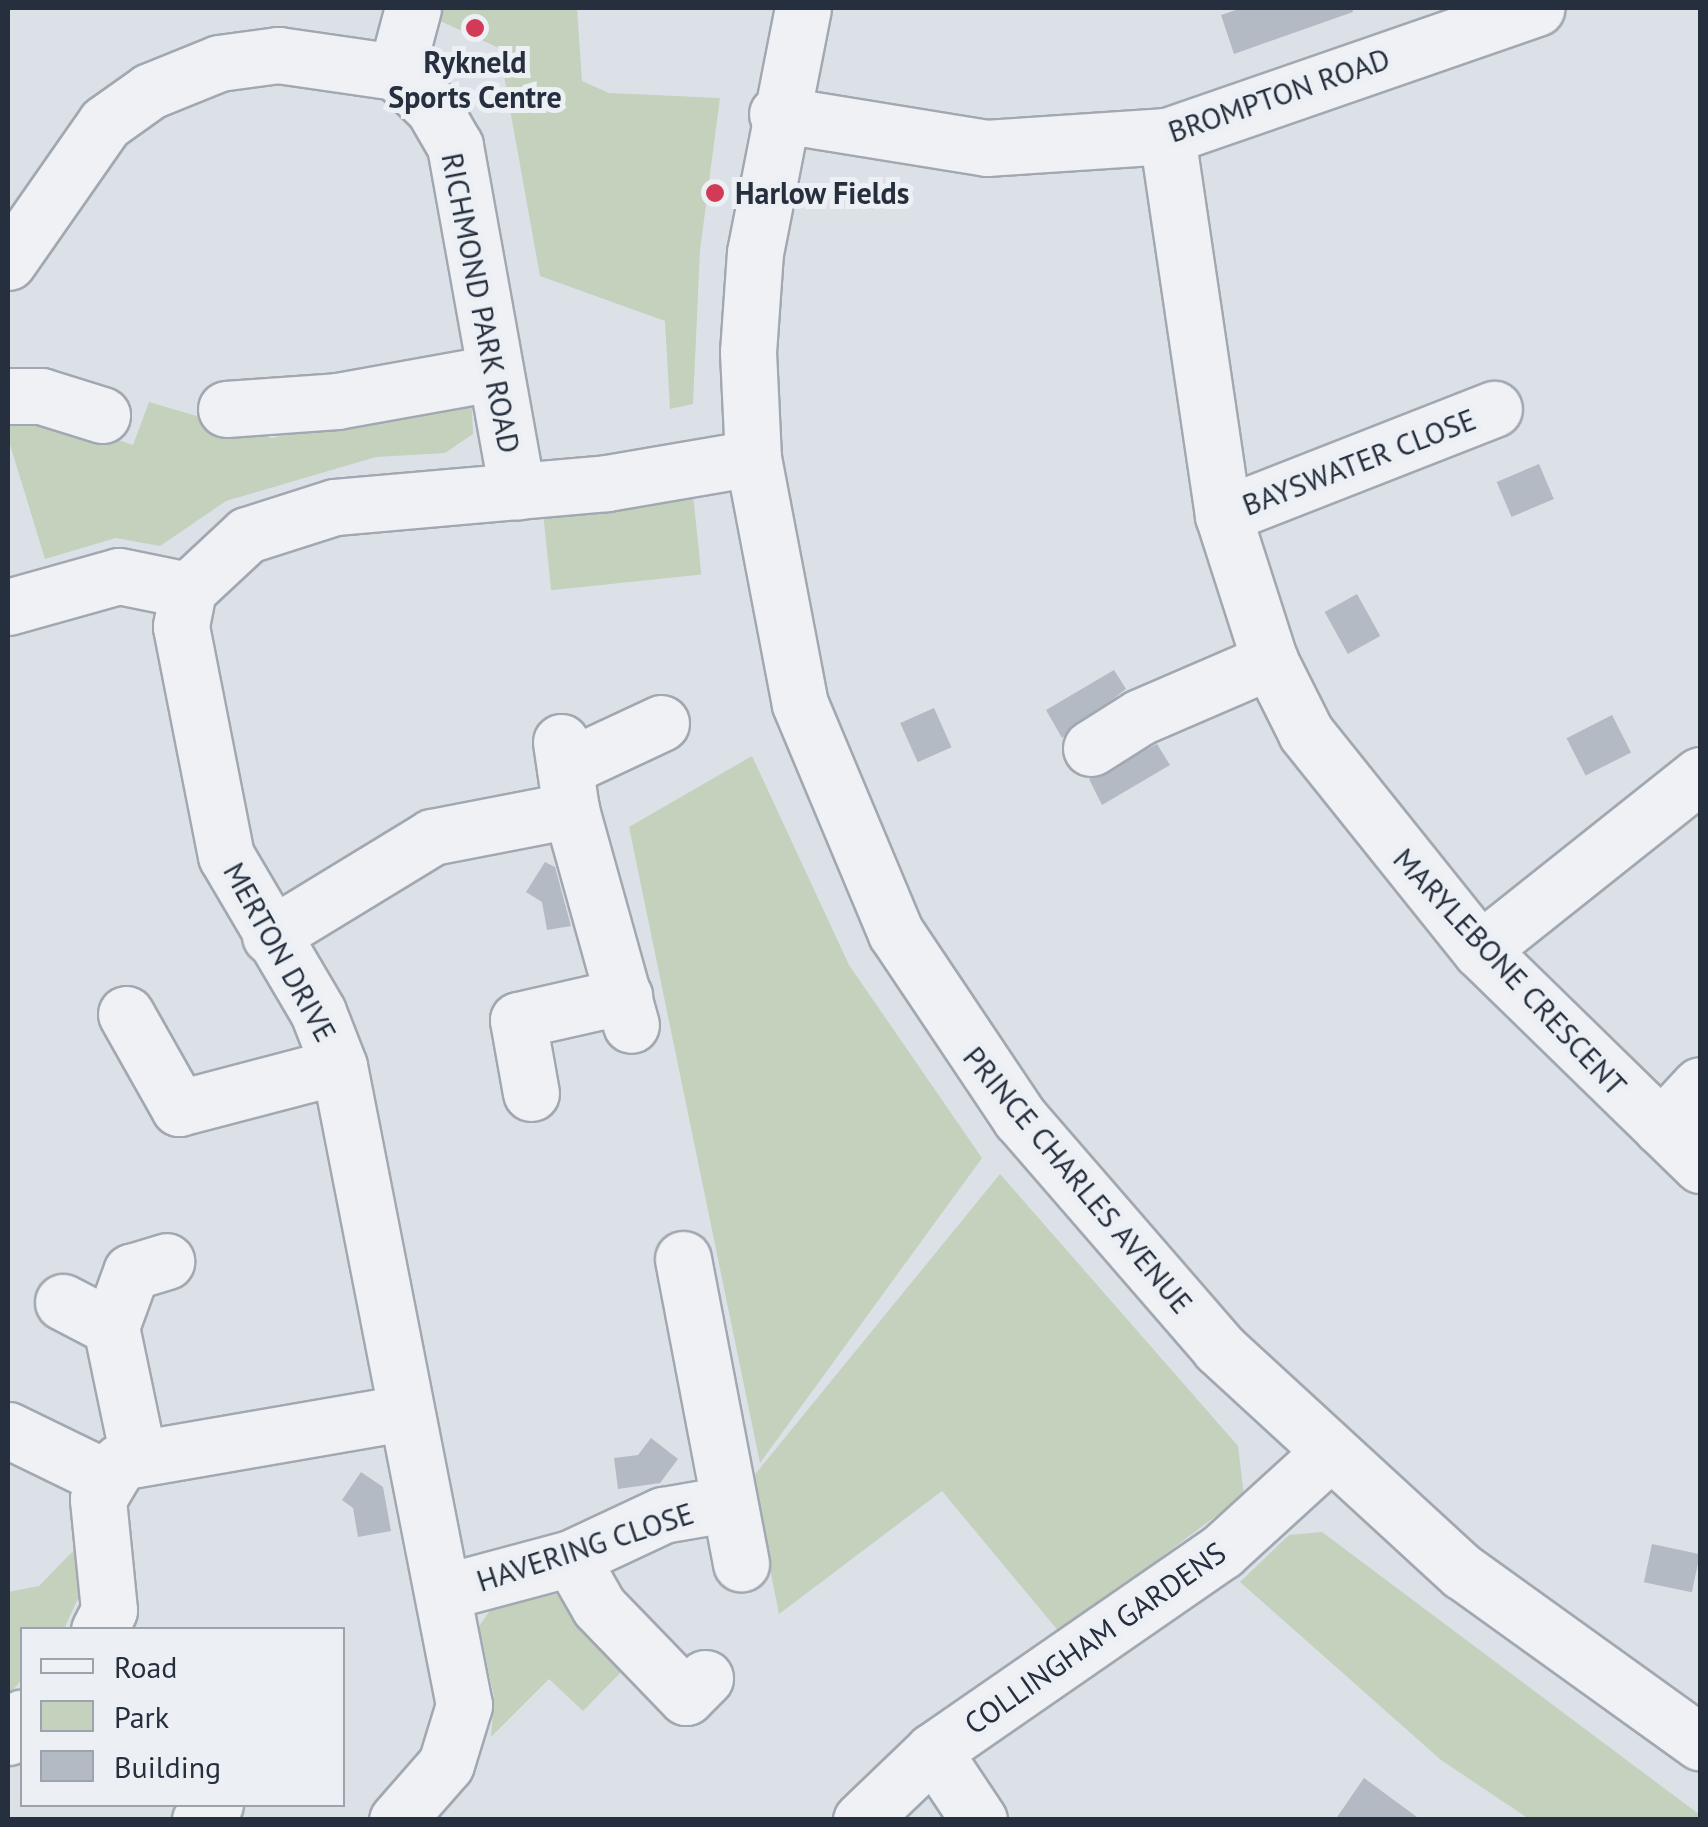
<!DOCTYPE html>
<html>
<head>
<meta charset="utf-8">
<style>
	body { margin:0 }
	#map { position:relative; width:1708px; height:1827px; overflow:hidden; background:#dce1e7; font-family:"PT Sans",sans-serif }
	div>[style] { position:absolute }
	.green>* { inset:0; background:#c3d1bd; transform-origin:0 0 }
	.building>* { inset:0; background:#b3bac4; transform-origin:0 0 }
	.roads { filter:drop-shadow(2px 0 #a2a8b1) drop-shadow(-2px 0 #a2a8b1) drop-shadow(0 2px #a2a8b1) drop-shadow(0 -2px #a2a8b1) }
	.minor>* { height:55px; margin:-27.5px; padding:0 27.5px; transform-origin:27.5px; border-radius:27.5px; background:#eff1f5 }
	.dots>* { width:28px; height:28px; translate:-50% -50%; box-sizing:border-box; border:5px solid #ecf0f5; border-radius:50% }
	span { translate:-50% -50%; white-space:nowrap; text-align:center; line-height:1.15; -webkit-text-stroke:10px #ecf0f5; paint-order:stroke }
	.poi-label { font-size:30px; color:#262f3e; font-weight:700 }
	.left { translate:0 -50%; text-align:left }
	.street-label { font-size:30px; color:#262f3e }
	.frame { position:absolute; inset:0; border:10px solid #262f3e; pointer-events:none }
	.legend { position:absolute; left:20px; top:1627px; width:325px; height:180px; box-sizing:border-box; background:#ecf0f5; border:2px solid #9da3ac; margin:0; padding:12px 18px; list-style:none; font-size:30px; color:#262f3e }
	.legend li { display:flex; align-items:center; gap:20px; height:50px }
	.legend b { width:50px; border:2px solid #9da3ac }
</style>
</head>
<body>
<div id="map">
	<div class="green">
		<div style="clip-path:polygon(412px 8px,577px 8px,582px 81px,609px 93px,720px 98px,700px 250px,693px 404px,670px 409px,665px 321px,540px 276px,499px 48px)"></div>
		<div style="clip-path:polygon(471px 391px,473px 434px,445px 453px,376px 457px,226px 501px,160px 546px,116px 538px,45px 559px,8px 438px,8px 416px,29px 409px,133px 445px,149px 402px,272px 438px)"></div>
		<div style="left:693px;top:495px;width:80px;height:151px;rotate:84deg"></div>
		<div style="clip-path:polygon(752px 756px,849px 965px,982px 1158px,760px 1463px,629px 827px)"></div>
		<div style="clip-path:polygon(1000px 1174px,1238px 1446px,1244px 1495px,1060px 1633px,942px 1491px,779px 1614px,752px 1478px)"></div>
		<div style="clip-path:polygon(1322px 1532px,1700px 1815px,1700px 1819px,1529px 1819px,1441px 1760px,1240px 1582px,1289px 1535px)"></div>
		<div style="clip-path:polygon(74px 1550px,81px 1592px,64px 1629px,22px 1630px,22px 1679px,8px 1696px,8px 1592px,39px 1586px)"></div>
		<div style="clip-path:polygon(570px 1592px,629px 1664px,583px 1711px,549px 1679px,491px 1737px,494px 1697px,479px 1626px,495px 1604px)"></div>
	</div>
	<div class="building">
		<div style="clip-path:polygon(1242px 8px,1352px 8px,1353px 12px,1234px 54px,1221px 15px)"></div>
		<div style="left:1539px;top:464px;width:38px;height:46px;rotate:67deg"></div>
		<div style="left:1357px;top:594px;width:48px;height:37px;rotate:61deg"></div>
		<div style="clip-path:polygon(1114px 670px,1126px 689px,1062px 738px,1046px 710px)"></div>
		<div style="left:934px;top:708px;width:43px;height:37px;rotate:66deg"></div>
		<div style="left:1612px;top:715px;width:42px;height:51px;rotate:63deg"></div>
		<div style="clip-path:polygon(1157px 744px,1170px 765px,1102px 805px,1089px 779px)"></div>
		<div style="clip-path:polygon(545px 862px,555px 867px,571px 926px,547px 930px,542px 902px,526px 892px)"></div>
		<div style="clip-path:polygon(651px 1438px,678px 1459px,660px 1483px,618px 1489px,614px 1458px,638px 1455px)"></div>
		<div style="clip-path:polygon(361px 1472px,383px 1487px,391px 1531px,358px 1537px,353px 1508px,342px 1500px)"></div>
		<div style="left:1652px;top:1544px;width:49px;height:39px;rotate:12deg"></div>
		<div style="clip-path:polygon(1364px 1778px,1421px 1820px,1335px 1820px)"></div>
	</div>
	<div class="roads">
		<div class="minor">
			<div style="left:803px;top:8px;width:249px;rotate:101.1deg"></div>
			<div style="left:755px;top:252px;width:100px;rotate:94deg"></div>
			<div style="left:748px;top:352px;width:106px;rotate:87.3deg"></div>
			<div style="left:753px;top:458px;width:250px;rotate:79.2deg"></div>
			<div style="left:800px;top:704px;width:248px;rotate:67.3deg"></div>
			<div style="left:896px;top:933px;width:223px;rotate:56.2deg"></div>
			<div style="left:1020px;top:1118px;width:304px;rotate:49.1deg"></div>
			<div style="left:1219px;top:1348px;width:331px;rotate:42.6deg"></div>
			<div style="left:1463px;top:1572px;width:292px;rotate:35.7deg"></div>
			<div style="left:396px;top:72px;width:66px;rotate:-75.1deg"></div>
			<div style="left:777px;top:114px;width:212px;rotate:9.2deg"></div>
			<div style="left:986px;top:148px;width:181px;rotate:-3.8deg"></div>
			<div style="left:1167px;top:136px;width:391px;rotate:-19.1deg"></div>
			<div style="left:1167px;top:136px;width:383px;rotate:81.6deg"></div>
			<div style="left:1223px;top:515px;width:153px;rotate:72.2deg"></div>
			<div style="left:1270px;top:661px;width:80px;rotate:63.4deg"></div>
			<div style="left:1306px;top:733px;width:278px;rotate:51.3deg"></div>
			<div style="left:1480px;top:950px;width:308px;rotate:44.3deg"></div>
			<div style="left:8px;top:262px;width:169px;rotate:-55.1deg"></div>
			<div style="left:105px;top:123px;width:55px;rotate:-35.4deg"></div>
			<div style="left:150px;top:91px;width:74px;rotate:-22.1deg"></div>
			<div style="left:219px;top:63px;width:60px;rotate:-7.7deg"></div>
			<div style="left:278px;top:55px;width:119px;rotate:8.2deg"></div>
			<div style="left:396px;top:72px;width:52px;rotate:44.2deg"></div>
			<div style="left:433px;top:108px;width:44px;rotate:59.9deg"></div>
			<div style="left:455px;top:146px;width:351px;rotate:79.8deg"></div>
			<div style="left:8px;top:396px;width:33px"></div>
			<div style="left:41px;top:396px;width:64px;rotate:17.3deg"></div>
			<div style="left:226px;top:409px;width:111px;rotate:-4.1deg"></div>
			<div style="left:337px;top:401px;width:158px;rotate:-10.2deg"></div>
			<div style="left:1223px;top:515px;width:291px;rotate:-21.4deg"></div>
			<div style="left:8px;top:607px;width:115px;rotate:-15.6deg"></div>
			<div style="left:119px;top:576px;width:70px;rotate:11.5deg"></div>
			<div style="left:561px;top:742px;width:69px;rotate:81.6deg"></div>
			<div style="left:571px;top:810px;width:223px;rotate:74.4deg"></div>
			<div style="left:1091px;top:748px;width:58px;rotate:-32.3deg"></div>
			<div style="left:1140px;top:717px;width:142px;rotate:-23.3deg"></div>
			<div style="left:565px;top:768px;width:106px;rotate:-25.1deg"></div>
			<div style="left:270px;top:936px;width:190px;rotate:-31.4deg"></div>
			<div style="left:432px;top:837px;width:142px;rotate:-11deg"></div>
			<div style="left:1480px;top:950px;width:281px;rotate:-38.5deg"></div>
			<div style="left:126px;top:1014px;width:108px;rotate:60.6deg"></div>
			<div style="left:179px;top:1108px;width:165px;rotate:-14.7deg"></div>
			<div style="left:531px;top:1093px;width:74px;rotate:-100.1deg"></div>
			<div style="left:518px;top:1020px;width:109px;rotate:-12.8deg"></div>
			<div style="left:1661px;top:1127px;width:57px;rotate:-47.1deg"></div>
			<div style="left:683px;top:1259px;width:310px;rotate:79.2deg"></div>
			<div style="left:63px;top:1302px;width:54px;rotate:27.5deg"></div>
			<div style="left:8px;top:1430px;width:108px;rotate:25.9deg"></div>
			<div style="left:138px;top:1456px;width:132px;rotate:-101.8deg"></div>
			<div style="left:111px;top:1327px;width:59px;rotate:-70deg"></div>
			<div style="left:131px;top:1272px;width:37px;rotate:-17deg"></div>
			<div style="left:571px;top:1558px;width:56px;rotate:60.3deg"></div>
			<div style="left:599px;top:1607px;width:125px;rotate:46deg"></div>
			<div style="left:686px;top:1697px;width:27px;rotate:-45deg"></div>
			<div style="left:444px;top:1592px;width:131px;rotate:-15deg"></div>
			<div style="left:571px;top:1558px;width:102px;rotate:-25.1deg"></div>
			<div style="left:663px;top:1515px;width:65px;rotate:-9.8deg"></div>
			<div style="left:99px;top:1630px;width:22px;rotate:-63deg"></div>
			<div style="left:109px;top:1610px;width:112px;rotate:-95.7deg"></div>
			<div style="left:98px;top:1499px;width:43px;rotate:-59.3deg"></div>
			<div style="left:120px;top:1462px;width:287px;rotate:-9.8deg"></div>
			<div style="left:8px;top:1737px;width:24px;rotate:-54deg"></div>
			<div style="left:933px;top:1751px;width:83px;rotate:56.3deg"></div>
			<div style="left:200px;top:1820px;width:22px;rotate:-47deg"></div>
			<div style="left:397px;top:1820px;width:74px;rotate:-48.8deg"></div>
			<div style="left:446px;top:1764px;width:62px;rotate:-73deg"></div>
			<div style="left:464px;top:1705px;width:651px;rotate:-101.07deg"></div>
			<div style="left:339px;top:1066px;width:58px;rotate:-111.3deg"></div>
			<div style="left:318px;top:1012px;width:181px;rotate:-120.5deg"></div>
			<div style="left:226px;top:856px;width:234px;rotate:-101.1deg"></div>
			<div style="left:181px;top:626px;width:37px;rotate:-79deg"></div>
			<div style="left:188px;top:590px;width:81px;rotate:-43deg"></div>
			<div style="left:247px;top:535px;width:92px;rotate:-17.7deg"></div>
			<div style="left:335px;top:507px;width:273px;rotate:-5deg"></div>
			<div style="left:607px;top:483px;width:148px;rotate:-9.7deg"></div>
			<div style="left:861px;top:1820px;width:100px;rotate:-43.8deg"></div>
			<div style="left:933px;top:1751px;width:351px;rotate:-34.7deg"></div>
			<div style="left:1222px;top:1551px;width:142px;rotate:-42.4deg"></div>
		</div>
	</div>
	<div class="dots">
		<div style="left:475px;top:28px;background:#d23b56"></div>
		<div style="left:715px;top:193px;background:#d23b56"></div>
	</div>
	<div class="poi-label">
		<span style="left:475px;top:79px">Rykneld<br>Sports Centre</span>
		<span class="left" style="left:735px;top:193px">Harlow Fields</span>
	</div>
	<div class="street-label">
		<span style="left:1279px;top:95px;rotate:-19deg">BROMPTON ROAD</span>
		<span style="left:481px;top:303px;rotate:79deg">RICHMOND PARK ROAD</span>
		<span style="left:1359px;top:462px;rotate:-21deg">BAYSWATER CLOSE</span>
		<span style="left:280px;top:952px;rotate:61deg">MERTON DRIVE</span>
		<span style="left:1510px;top:972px;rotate:47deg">MARYLEBONE CRESCENT</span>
		<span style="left:1078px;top:1180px;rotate:50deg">PRINCE CHARLES AVENUE</span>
		<span style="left:585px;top:1547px;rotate:-18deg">HAVERING CLOSE</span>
		<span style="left:1095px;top:1638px;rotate:-35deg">COLLINGHAM GARDENS</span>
	</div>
	<div class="frame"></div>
	<ul class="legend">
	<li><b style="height:12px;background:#eff1f5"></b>Road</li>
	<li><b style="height:28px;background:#c3d1bd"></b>Park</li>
	<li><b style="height:28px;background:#b3bac4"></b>Building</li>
	</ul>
</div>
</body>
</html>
